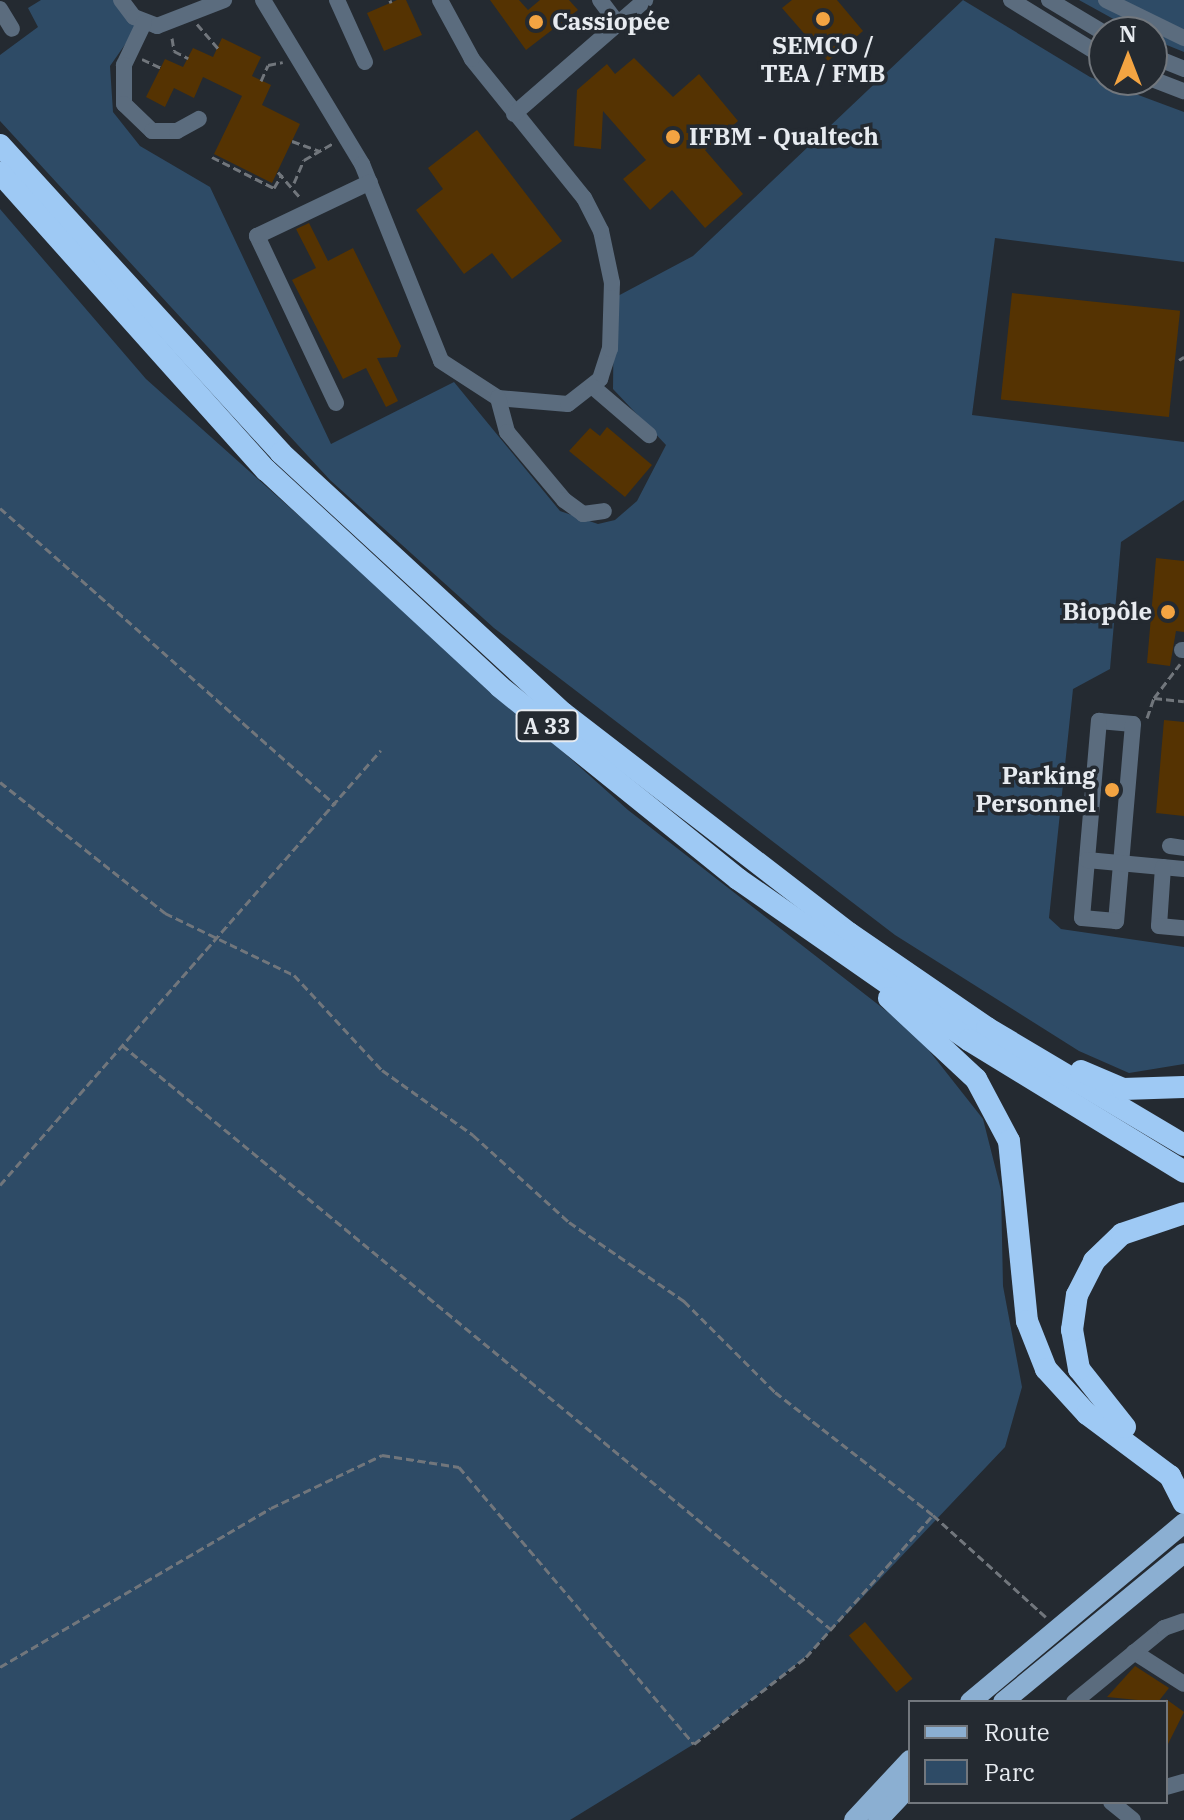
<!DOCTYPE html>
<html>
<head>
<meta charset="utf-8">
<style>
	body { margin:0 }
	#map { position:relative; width:1184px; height:1820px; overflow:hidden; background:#242a31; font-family:"IBM Plex Serif",serif }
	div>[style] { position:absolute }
	.green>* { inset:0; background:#2e4b66 }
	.building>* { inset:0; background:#553302; transform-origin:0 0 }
	.path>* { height:3px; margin-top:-1.5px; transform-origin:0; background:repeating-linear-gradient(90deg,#71767c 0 8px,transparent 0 12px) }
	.minor>* { height:16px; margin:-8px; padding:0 8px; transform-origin:8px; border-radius:8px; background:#5b6c7e }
	.major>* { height:20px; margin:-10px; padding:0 10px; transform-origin:10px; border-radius:10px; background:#8bafd2 }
	.highway>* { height:22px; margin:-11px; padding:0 11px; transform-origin:11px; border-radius:11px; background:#9ec9f4 }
	.dots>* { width:22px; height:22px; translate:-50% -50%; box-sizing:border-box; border:4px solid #242a31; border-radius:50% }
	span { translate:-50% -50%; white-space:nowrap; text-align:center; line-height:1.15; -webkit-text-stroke:7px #242a31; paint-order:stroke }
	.shield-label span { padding:2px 6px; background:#242a31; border:2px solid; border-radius:6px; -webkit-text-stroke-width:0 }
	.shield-label { font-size:22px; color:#e7ebf0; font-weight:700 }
	.poi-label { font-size:24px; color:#e7ebf0; font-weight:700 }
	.left { translate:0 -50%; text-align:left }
	.right { translate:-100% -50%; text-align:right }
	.legend { position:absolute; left:908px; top:1700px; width:260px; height:104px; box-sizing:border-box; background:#242a31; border:2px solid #72777d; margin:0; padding:10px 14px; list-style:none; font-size:24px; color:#e7ebf0 }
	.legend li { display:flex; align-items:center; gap:16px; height:40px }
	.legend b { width:40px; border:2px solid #72777d }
	.north { position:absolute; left:1088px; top:16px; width:80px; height:80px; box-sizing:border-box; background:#242a31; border:2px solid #72777d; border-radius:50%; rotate:0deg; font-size:22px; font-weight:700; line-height:32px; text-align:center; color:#e7ebf0 }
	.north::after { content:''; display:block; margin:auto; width:28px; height:36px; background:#f3a442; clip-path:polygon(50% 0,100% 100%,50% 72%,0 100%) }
</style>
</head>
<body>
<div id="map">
	<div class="green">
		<div style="clip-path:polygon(41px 0,114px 0,138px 26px,110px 66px,113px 112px,140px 146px,210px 187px,331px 444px,454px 382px,560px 511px,598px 524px,615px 520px,637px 501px,666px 445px,613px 389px,614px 298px,693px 256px,963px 0,1090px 77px,1184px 112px,1184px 262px,995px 238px,972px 415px,1184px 442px,1184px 500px,1121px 542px,1110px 669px,1073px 689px,1049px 918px,1061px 929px,1184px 947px,1184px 1064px,1129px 1073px,1079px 1051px,895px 935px,494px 628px,330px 480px,0 121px,0 55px,38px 27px,28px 8px)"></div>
		<div style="clip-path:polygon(1079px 0,1184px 0,1184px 52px,1152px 39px,1152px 32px,1137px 32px)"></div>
		<div style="clip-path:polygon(0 209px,146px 379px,628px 810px,916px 1034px,983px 1119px,1001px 1190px,1003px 1286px,1022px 1387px,1005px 1447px,806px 1657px,694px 1744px,570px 1820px,0 1820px)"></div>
	</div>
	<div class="building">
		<div style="clip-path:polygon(397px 0,406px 0,422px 35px,384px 51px,367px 13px)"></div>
		<div style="clip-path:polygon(490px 0,519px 0,528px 10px,540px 0,569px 0,578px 10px,526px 50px)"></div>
		<div style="clip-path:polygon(792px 0,837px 0,863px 31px,828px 61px,782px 8px)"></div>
		<div style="clip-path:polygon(222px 38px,261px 57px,252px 76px,271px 85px,262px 105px,300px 124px,272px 183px,214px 154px,242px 96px,203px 77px,194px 98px,174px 88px,165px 107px,146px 97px,165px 59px,183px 67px,193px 48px,213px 57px)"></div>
		<div style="clip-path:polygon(634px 58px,673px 97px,699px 74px,738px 121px,705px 150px,743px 194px,705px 228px,672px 190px,650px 210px,623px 179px,646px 160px,603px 111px,601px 149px,574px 146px,577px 90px,607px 64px,615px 74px)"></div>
		<div style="clip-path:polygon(477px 130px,562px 241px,512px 279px,492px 253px,464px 274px,416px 210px,443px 189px,428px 168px)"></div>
		<div style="clip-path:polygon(309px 223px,328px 261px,353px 248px,401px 346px,397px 357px,377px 358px,398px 401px,386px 407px,366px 368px,343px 379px,292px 280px,316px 268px,296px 229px)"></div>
		<div style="left:1012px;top:293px;width:169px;height:107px;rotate:6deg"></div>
		<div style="clip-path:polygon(607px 427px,652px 465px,625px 497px,569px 451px,590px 428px,600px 436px)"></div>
		<div style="clip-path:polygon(1156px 558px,1184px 561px,1184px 632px,1176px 631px,1170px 666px,1147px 663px)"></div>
		<div style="clip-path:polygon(1164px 720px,1184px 722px,1184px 816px,1156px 813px)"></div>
		<div style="left:865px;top:1622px;width:74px;height:21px;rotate:50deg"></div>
		<div style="clip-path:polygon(1135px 1666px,1169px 1688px,1158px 1702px,1107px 1697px)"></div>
		<div style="clip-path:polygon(1166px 1699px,1184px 1712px,1166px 1748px)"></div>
	</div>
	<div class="path">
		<div style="left:390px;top:0;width:3px;rotate:72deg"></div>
		<div style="left:197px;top:24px;width:32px;rotate:49deg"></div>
		<div style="left:172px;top:38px;width:13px;rotate:81deg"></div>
		<div style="left:174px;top:51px;width:16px;rotate:27deg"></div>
		<div style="left:142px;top:59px;width:21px;rotate:25deg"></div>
		<div style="left:261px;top:81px;width:17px;rotate:-66deg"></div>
		<div style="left:268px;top:65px;width:15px;rotate:-11deg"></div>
		<div style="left:292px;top:141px;width:29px;rotate:20deg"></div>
		<div style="left:212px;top:157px;width:69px;rotate:26.6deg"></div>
		<div style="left:274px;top:188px;width:16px;rotate:-60deg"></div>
		<div style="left:278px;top:172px;width:35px;rotate:49deg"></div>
		<div style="left:294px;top:183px;width:25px;rotate:-67deg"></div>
		<div style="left:304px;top:160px;width:34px;rotate:-30deg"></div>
		<div style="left:1179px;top:360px;width:6px;rotate:-31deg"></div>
		<div style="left:0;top:508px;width:448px;rotate:41.5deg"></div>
		<div style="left:1154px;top:698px;width:43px;rotate:-52.6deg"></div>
		<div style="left:1147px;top:718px;width:21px;rotate:-71deg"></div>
		<div style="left:1154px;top:698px;width:30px;rotate:6deg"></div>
		<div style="left:0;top:782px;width:211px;rotate:38.4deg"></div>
		<div style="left:165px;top:913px;width:143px;rotate:25.7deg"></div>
		<div style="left:294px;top:975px;width:129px;rotate:47.2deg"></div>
		<div style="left:382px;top:1070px;width:112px;rotate:35.5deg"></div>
		<div style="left:473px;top:1135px;width:130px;rotate:42.2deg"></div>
		<div style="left:569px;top:1222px;width:140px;rotate:34.5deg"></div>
		<div style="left:684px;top:1301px;width:129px;rotate:45deg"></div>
		<div style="left:775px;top:1392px;width:200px;rotate:37.9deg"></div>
		<div style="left:933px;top:1515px;width:152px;rotate:42.1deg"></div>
		<div style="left:122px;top:1045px;width:920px;rotate:39.49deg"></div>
		<div style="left:0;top:1185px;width:578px;rotate:-48.79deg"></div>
		<div style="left:0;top:1667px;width:314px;rotate:-30.4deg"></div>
		<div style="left:271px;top:1508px;width:123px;rotate:-25.5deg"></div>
		<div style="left:382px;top:1455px;width:78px;rotate:8.9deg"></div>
		<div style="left:459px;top:1467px;width:363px;rotate:49.7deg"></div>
		<div style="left:694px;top:1744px;width:142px;rotate:-37.8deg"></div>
		<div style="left:806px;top:1657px;width:191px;rotate:-48.2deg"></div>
	</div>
	<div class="minor">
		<div style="left:121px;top:0;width:21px;rotate:53deg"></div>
		<div style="left:134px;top:17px;width:25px;rotate:21deg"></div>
		<div style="left:157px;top:26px;width:72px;rotate:-21.2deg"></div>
		<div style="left:263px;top:0;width:192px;rotate:58.9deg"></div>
		<div style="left:362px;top:164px;width:212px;rotate:68.1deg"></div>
		<div style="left:441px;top:361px;width:68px;rotate:33deg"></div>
		<div style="left:498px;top:398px;width:70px;rotate:4.9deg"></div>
		<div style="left:568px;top:404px;width:41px;rotate:-38deg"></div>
		<div style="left:600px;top:379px;width:32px;rotate:-72deg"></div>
		<div style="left:610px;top:349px;width:66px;rotate:-88.3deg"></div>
		<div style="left:612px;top:283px;width:53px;rotate:-101.9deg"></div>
		<div style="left:601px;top:231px;width:37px;rotate:-117deg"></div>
		<div style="left:584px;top:198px;width:179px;rotate:-128.9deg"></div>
		<div style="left:472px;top:59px;width:67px;rotate:-118.5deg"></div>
		<div style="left:337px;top:0;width:68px;rotate:65.7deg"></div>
		<div style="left:600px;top:0;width:30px;rotate:53deg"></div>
		<div style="left:1011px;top:0;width:109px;rotate:31.5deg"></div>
		<div style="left:1049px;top:0;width:64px;rotate:31deg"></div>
		<div style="left:1106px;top:0;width:87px;rotate:26deg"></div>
		<div style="left:0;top:9px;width:23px;rotate:59deg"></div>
		<div style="left:144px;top:23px;width:47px;rotate:115.5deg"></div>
		<div style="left:124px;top:65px;width:39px;rotate:90deg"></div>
		<div style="left:124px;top:104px;width:39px;rotate:44deg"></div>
		<div style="left:152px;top:131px;width:25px"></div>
		<div style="left:177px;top:131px;width:25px;rotate:-29deg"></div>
		<div style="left:1152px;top:56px;width:35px;rotate:22deg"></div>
		<div style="left:1152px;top:79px;width:34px;rotate:21deg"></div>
		<div style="left:514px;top:114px;width:174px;rotate:-41deg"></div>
		<div style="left:593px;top:387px;width:74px;rotate:40.6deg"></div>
		<div style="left:498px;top:398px;width:35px;rotate:75deg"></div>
		<div style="left:507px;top:432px;width:89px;rotate:50deg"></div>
		<div style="left:564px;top:500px;width:24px;rotate:36deg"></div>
		<div style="left:583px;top:514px;width:21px;rotate:-8deg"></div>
		<div style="left:336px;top:403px;width:185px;rotate:-115.3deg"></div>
		<div style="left:257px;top:236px;width:125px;rotate:-25.5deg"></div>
		<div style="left:1182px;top:650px;width:2px"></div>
		<div style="left:1099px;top:721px;width:34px;rotate:5deg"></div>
		<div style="left:1133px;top:724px;width:198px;rotate:94.9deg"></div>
		<div style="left:1116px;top:921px;width:34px;rotate:-175deg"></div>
		<div style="left:1082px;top:918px;width:198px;rotate:-85.1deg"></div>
		<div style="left:1170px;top:846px;width:14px;rotate:8deg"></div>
		<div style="left:1087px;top:860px;width:97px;rotate:5.3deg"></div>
		<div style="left:1163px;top:867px;width:59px;rotate:93.9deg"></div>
		<div style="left:1159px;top:926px;width:25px;rotate:5deg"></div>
		<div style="left:1134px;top:1652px;width:59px;rotate:32.6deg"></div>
		<div style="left:1074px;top:1702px;width:117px;rotate:-39.4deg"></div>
		<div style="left:1164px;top:1628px;width:21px;rotate:-19deg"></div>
		<div style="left:1166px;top:1787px;width:19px;rotate:-16deg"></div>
		<div style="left:1111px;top:1802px;width:28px;rotate:39deg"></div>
	</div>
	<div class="major">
		<div style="left:970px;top:1702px;width:279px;rotate:-39.9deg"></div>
		<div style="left:1003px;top:1702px;width:234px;rotate:-39.5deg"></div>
		<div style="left:854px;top:1820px;width:82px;rotate:-47deg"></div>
		<div style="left:878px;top:1820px;width:47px;rotate:-46.7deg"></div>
	</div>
	<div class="highway">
		<div style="left:0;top:145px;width:417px;rotate:47.6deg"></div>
		<div style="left:281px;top:453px;width:384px;rotate:42.7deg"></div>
		<div style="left:563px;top:713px;width:361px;rotate:37.6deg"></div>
		<div style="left:849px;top:933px;width:168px;rotate:34.5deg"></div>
		<div style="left:987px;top:1028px;width:229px;rotate:30.7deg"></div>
		<div style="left:0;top:173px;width:399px;rotate:48.2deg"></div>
		<div style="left:266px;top:470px;width:319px;rotate:42.8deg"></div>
		<div style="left:500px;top:687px;width:306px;rotate:38.9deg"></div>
		<div style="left:738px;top:879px;width:282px;rotate:34.9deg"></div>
		<div style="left:969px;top:1040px;width:252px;rotate:31.5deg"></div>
		<div style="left:889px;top:998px;width:119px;rotate:43deg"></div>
		<div style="left:976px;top:1079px;width:70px;rotate:62deg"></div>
		<div style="left:1009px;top:1141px;width:181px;rotate:84.3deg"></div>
		<div style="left:1027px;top:1321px;width:52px;rotate:68.4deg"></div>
		<div style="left:1046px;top:1369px;width:61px;rotate:47.7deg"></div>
		<div style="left:1087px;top:1414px;width:104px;rotate:36.8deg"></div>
		<div style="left:1170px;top:1476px;width:30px;rotate:63deg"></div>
		<div style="left:1081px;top:1071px;width:46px;rotate:23.2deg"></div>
		<div style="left:1123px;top:1089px;width:61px;rotate:-1.9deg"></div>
		<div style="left:1125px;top:1427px;width:74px;rotate:-128.4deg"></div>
		<div style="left:1079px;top:1369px;width:40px;rotate:-100deg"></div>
		<div style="left:1072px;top:1330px;width:35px;rotate:-82deg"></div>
		<div style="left:1077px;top:1295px;width:38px;rotate:-63deg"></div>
		<div style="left:1094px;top:1261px;width:39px;rotate:-44deg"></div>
		<div style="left:1122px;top:1234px;width:65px;rotate:-18.7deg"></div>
	</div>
	<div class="dots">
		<div style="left:823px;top:19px;background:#f3a442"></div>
		<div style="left:536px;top:22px;background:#f3a442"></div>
		<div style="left:673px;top:137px;background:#f3a442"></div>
		<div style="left:1168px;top:612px;background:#f3a442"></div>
		<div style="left:1112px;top:790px;background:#f3a442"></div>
	</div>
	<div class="shield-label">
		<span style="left:547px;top:726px">A 33</span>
	</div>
	<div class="poi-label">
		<span class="left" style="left:552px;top:22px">Cassiopée</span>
		<span style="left:823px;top:60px">SEMCO /<br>TEA / FMB</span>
		<span class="left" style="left:689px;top:137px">IFBM - Qualtech</span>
		<span class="right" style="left:1152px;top:612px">Biopôle</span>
		<span class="right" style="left:1096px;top:790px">Parking<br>Personnel</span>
	</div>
	<ul class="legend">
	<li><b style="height:10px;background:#8bafd2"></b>Route</li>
	<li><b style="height:22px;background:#2e4b66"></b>Parc</li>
	</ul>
	<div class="north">N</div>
</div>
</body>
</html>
